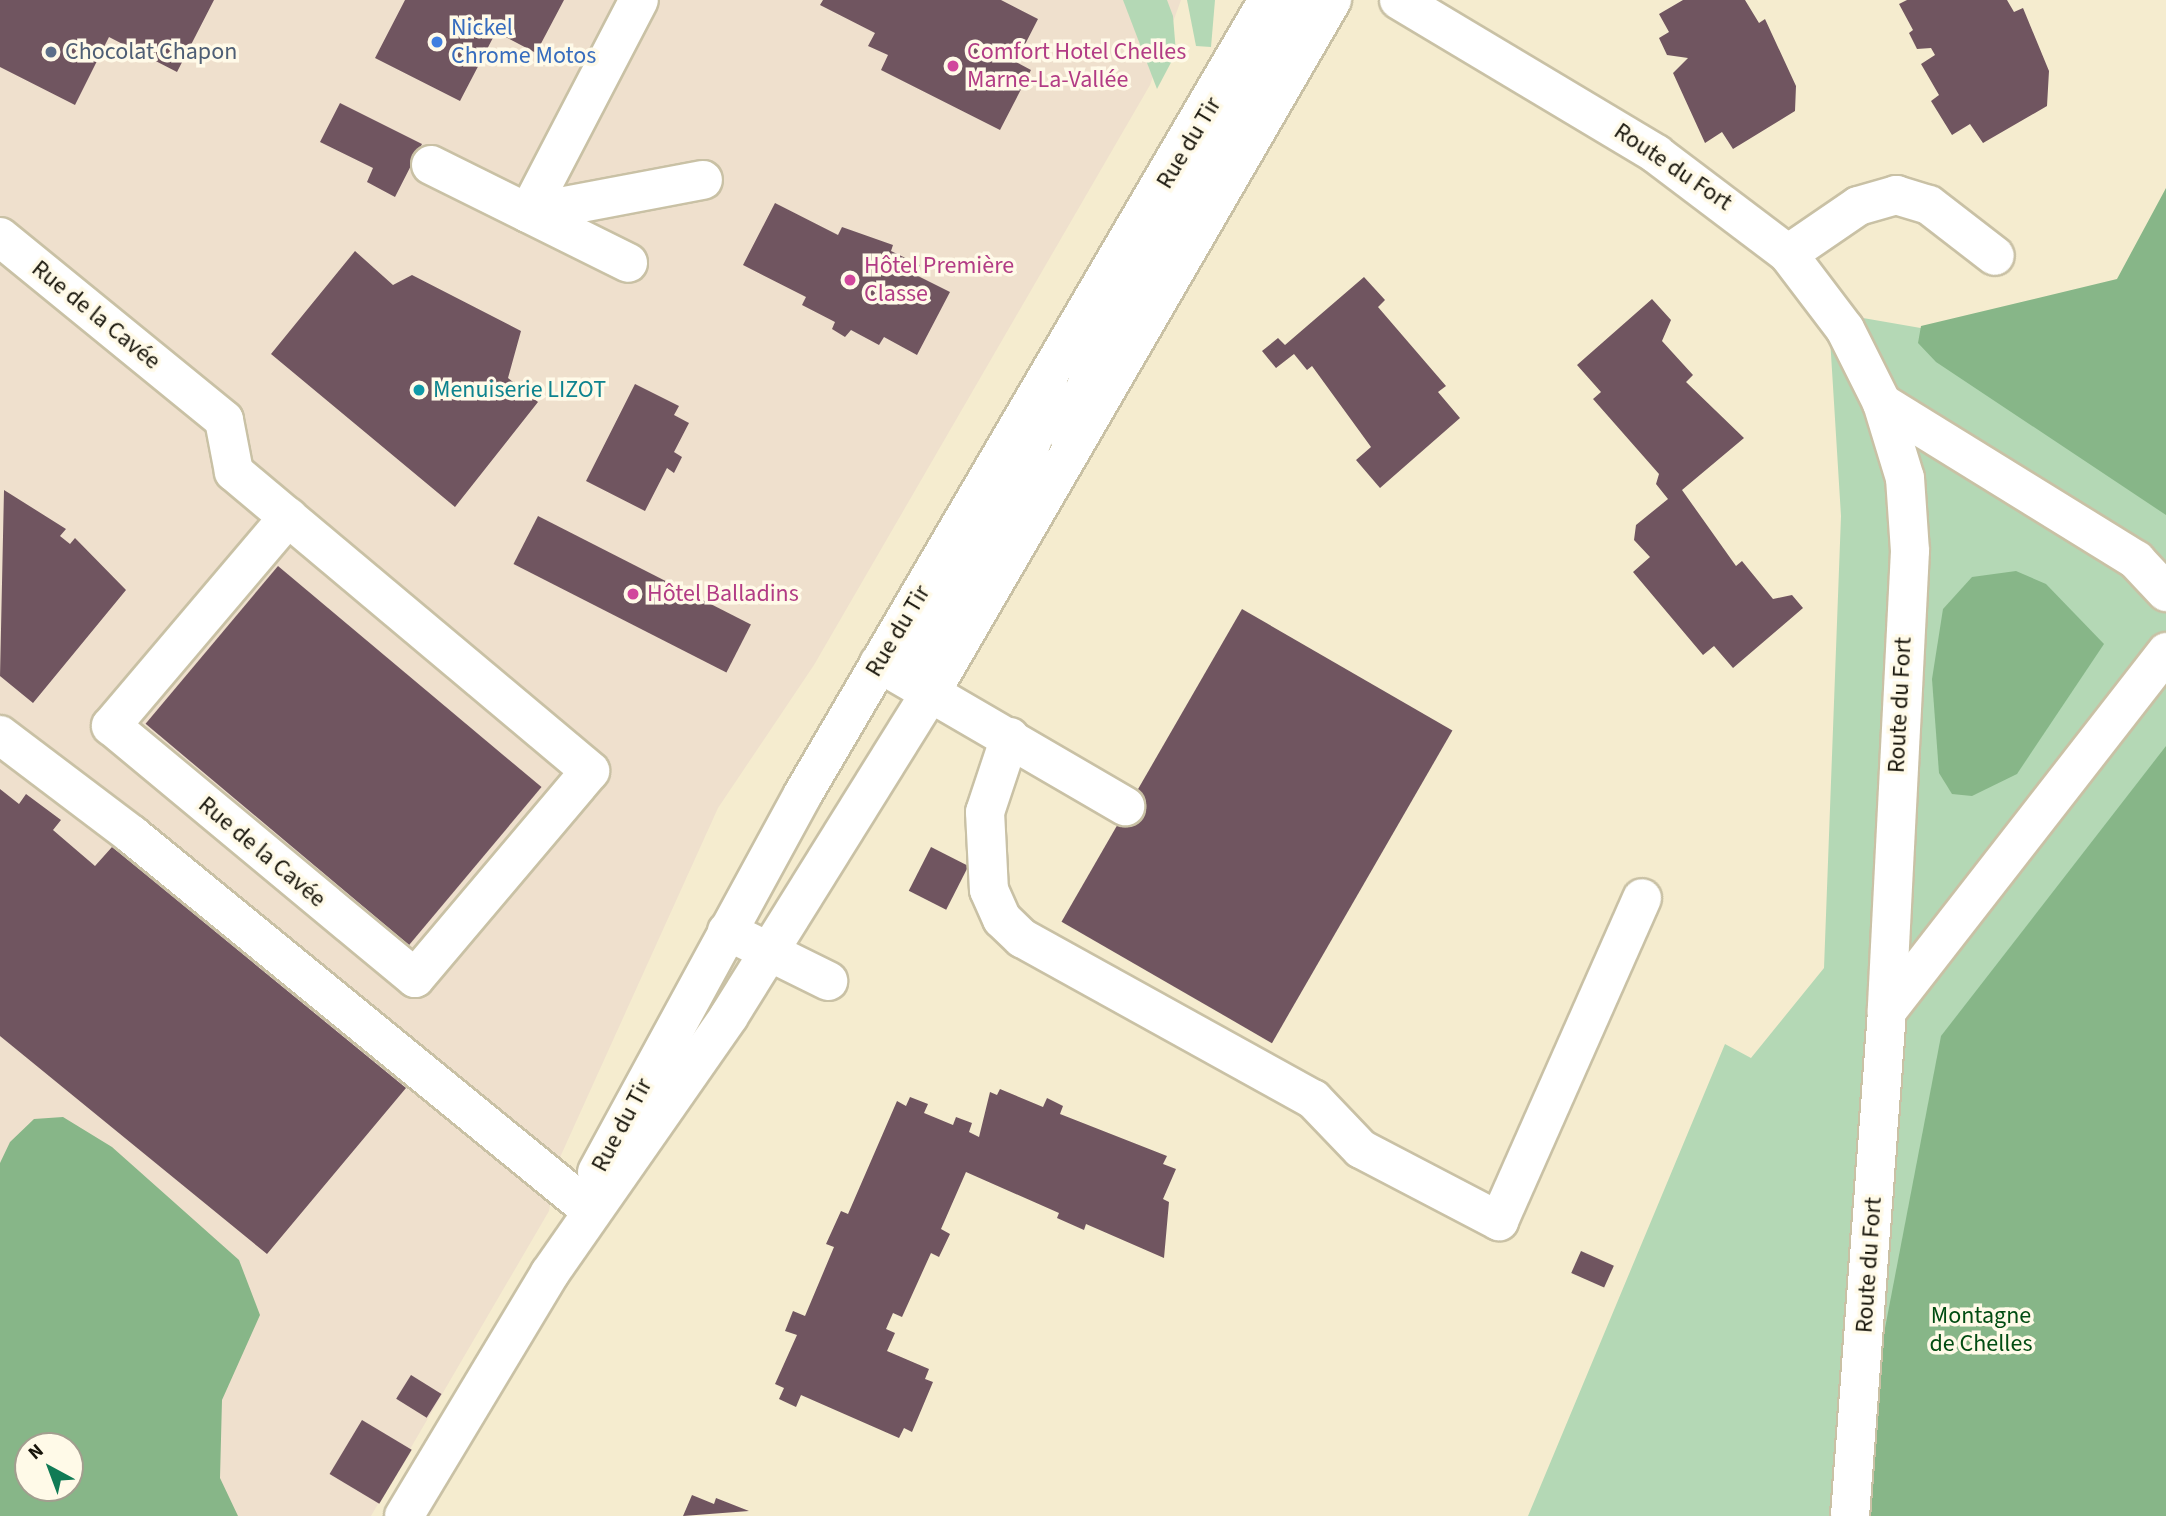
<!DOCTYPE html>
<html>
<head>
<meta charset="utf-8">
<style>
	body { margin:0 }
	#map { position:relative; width:2166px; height:1516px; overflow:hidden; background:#f5eccf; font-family:"Source Sans 3",sans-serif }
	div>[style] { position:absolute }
	.industrial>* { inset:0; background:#efe0cd }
	.green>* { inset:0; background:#b4d8b5 }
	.forest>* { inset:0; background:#87b688 }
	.building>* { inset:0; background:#705560; transform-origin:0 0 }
	.roads { filter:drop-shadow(2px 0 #c9c1a5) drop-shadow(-2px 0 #c9c1a5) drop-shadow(0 2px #c9c1a5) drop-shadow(0 -2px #c9c1a5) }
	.minor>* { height:38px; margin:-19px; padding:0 19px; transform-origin:19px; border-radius:19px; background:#fff }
	.major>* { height:38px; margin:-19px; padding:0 19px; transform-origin:19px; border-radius:19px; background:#fff }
	.dots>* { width:19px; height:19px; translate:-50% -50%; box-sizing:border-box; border:4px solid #fffae8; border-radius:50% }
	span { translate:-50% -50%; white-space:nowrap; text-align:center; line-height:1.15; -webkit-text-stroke:7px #fffae8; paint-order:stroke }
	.shop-label { font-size:24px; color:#366cbe }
	.left { translate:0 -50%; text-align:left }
	.service-label { font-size:24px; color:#4e5e75 }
	.hotel-label { font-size:24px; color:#b23c85 }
	.street-label { font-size:24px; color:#17140a }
	.culture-label { font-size:24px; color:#0d838f }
	.park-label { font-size:24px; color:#014c12 }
	.north { position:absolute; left:14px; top:1432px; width:70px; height:70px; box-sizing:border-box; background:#fffae8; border:2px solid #a29e8f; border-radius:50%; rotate:319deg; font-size:19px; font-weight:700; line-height:28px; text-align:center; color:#17140a }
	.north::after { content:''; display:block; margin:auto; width:24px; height:32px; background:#107b55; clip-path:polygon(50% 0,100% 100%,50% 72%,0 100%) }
</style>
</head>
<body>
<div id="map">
	<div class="industrial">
		<div style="clip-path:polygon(evenodd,0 0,1181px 0,1150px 85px,814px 665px,718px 808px,557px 1164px,549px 1211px,371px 1516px,0 1516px,0 0,28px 1446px,70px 1446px,70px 1488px,28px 1488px,28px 1446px)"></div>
	</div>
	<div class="green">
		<div style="clip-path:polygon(1123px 0,1167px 0,1173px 16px,1176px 53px,1157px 89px)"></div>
		<div style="clip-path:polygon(1187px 0,1215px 0,1211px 47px,1196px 46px)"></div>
		<div style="clip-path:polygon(1863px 318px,2030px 347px,2166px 418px,2166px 1516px,1528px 1516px,1725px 1044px,1751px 1058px,1824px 968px,1841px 516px,1830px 338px)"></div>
	</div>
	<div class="forest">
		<div style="clip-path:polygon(2166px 188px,2166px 515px,1936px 362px,1918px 343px,1921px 326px,2117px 279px)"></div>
		<div style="clip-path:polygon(2016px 571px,2046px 584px,2104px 644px,2017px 774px,1972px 796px,1952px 794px,1939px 773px,1932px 679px,1943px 609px,1972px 577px)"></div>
		<div style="clip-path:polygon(2166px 746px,2166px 1516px,1849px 1516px,1941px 1036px)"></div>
		<div style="clip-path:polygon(evenodd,63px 1117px,112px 1147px,239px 1260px,260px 1315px,222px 1400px,220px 1478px,238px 1516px,0 1516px,0 1163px,10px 1142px,34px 1119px,63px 1117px,28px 1446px,70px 1446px,70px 1488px,28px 1488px,28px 1446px)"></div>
	</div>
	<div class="building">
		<div style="clip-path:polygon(0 0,214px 0,177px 72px,109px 37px,75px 105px,0 67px)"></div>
		<div style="clip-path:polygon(405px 0,564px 0,536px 53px,496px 32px,460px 101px,375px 58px)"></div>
		<div style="clip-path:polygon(823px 0,1001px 0,1038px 19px,1016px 62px,1031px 70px,1000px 130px,881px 70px,888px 55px,868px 46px,875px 33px,820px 5px)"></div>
		<div style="clip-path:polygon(1683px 0,1745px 0,1759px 23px,1765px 19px,1796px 86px,1795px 111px,1733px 149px,1722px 132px,1705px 143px,1673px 73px,1688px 58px,1667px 55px,1659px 38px,1669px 32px,1659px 14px)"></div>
		<div style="clip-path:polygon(1907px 0,2007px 0,2014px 12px,2023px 8px,2049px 71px,2047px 106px,1983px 143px,1970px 124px,1952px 135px,1931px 101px,1939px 95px,1921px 64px,1935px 55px,1931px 48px,1917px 49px,1909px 33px,1913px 30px,1899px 4px)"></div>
		<div style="clip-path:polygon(340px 103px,422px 144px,395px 197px,367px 182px,373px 168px,320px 142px)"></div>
		<div style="clip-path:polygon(775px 203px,838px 235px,842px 227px,893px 245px,891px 251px,920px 265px,916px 275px,950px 292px,917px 355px,884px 337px,879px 345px,851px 330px,845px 337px,832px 329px,835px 322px,802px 305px,806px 297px,743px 265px)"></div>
		<div style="clip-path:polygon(355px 251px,393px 285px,412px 275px,521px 331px,508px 378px,538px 402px,455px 507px,271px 354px)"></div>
		<div style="clip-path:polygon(1364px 277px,1385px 300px,1378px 307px,1446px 386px,1438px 392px,1460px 418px,1380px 488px,1356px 460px,1371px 447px,1312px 366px,1307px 370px,1294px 354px,1276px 368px,1262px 351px,1278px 338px,1285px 345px)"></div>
		<div style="clip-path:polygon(1652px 299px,1671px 320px,1662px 341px,1693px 375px,1686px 382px,1744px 438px,1682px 490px,1736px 566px,1742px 561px,1773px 599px,1792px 595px,1803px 608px,1733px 668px,1714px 646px,1703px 655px,1633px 572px,1650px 557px,1634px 540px,1636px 525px,1668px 499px,1656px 484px,1659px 474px,1593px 399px,1601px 392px,1577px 365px)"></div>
		<div style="clip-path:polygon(635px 384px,679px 406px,674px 415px,689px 423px,674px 452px,682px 457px,674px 473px,667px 468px,645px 511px,586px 481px)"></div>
		<div style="clip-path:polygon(4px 490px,66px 529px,60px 536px,70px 544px,75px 538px,126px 590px,33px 703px,0 676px)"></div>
		<div style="left:538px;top:516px;width:239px;height:54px;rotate:27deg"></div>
		<div style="left:278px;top:566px;width:344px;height:206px;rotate:40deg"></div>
		<div style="left:1242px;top:609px;width:243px;height:361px;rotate:30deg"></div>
		<div style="clip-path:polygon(0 789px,19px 804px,26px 794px,61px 820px,53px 830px,95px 866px,112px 847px,406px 1088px,267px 1254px,0 1036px)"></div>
		<div style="left:931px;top:847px;width:42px;height:49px;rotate:27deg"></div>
		<div style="clip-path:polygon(1000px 1089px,1043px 1107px,1047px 1098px,1063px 1106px,1060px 1114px,1167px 1156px,1163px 1164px,1176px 1169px,1163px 1199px,1169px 1202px,1164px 1258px,1086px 1224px,1084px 1230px,1057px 1218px,1059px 1213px,966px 1172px,941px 1229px,950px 1234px,939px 1257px,931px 1253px,902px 1317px,893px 1313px,886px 1329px,895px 1333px,887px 1351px,929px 1369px,925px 1379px,933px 1382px,912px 1432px,904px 1428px,899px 1438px,801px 1395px,796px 1407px,779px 1399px,784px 1388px,775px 1384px,797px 1335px,785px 1331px,793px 1311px,805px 1316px,834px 1247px,826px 1244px,841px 1211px,848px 1214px,897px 1101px,906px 1106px,910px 1097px,928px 1104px,924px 1113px,953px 1125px,956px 1117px,972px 1123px,969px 1132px,979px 1137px,990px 1092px,997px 1095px)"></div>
		<div style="left:1581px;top:1251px;width:36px;height:24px;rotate:24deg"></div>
		<div style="left:411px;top:1375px;width:36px;height:28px;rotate:32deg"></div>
		<div style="left:362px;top:1420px;width:58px;height:63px;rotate:31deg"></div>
		<div style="clip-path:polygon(692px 1495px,714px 1504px,716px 1498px,749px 1511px,683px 1516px)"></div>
	</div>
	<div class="roads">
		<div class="minor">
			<div style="left:1399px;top:0;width:300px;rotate:30.9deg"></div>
			<div style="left:1656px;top:154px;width:166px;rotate:37.1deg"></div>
			<div style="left:1788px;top:254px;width:94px;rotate:52.8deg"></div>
			<div style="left:1845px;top:329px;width:83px;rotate:63.4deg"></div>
			<div style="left:1882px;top:403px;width:78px;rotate:73deg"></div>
			<div style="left:1905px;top:478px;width:73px;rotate:86.1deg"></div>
			<div style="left:1910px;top:551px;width:461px;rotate:92.9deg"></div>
			<div style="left:1887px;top:1011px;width:506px;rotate:94.19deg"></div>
			<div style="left:431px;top:165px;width:220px;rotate:26.4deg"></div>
			<div style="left:528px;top:213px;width:240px;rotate:-62.5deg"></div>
			<div style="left:528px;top:213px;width:178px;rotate:-10.7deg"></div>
			<div style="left:0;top:237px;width:289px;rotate:39.2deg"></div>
			<div style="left:224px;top:420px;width:53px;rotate:79.1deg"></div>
			<div style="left:234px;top:472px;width:465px;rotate:40deg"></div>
			<div style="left:590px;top:771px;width:271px;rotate:130.2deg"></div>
			<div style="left:415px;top:978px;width:395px;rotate:-140.3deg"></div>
			<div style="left:111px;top:726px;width:274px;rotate:-49.7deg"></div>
			<div style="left:1788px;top:254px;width:85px;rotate:-34.4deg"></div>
			<div style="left:1858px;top:206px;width:40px;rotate:-16deg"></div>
			<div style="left:1896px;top:195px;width:34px;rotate:17deg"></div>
			<div style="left:1929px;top:205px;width:83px;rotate:37.7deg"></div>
			<div style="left:1882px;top:403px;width:299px;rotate:31.7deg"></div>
			<div style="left:2136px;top:560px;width:44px;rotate:46.8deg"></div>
			<div style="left:1068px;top:435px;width:61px;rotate:-69.8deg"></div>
			<div style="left:1089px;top:378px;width:361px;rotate:-59.7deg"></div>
			<div style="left:1271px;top:66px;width:72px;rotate:-66.3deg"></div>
			<div style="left:879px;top:663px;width:285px;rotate:30.2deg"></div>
			<div style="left:931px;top:692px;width:45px;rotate:-102.8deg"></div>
			<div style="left:921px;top:648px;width:199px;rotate:-60.2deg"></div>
			<div style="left:1020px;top:475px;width:90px;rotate:-70.6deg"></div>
			<div style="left:0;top:735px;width:166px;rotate:37.1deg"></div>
			<div style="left:132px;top:835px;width:581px;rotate:39.28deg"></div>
			<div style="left:1010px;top:737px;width:79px;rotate:108.4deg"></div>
			<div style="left:985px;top:812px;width:78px;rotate:87.1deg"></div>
			<div style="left:989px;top:890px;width:32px;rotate:66deg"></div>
			<div style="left:1002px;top:919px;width:28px;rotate:44deg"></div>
			<div style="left:1022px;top:938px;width:333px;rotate:29deg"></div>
			<div style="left:1313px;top:1099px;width:69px;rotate:46.2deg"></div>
			<div style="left:1361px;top:1149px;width:156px;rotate:27.6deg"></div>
			<div style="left:1499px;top:1221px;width:353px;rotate:-66.1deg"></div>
			<div style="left:727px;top:931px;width:113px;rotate:26.3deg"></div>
			<div style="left:1887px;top:1011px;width:455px;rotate:-52.1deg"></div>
		</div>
		<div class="major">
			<div style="left:597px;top:1172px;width:430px;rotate:-61.4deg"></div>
			<div style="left:803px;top:794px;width:920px;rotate:-59.64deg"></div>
			<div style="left:404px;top:1516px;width:283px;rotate:-59deg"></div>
			<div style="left:550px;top:1273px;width:313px;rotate:-55.1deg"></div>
			<div style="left:729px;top:1016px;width:382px;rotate:-58.1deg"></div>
			<div style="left:931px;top:692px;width:800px;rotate:-59.91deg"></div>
		</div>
	</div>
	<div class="dots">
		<div style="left:437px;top:42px;background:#3f7fe0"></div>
		<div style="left:51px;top:52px;background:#5c6f8a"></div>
		<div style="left:953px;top:66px;background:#d1479c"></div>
		<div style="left:850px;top:280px;background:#d1479c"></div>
		<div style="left:419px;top:390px;background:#0f9aa8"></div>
		<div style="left:633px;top:594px;background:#d1479c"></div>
	</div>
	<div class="shop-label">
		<span class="left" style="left:451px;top:42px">Nickel<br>Chrome Motos</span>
	</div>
	<div class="service-label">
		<span class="left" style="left:65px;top:52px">Chocolat Chapon</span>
	</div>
	<div class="hotel-label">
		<span class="left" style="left:967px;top:66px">Comfort Hotel Chelles<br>Marne-La-Vallée</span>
		<span class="left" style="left:864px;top:280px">Hôtel Première<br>Classe</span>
		<span class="left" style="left:647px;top:594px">Hôtel Balladins</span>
	</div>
	<div class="street-label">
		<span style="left:1189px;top:143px;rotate:-59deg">Rue du Tir</span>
		<span style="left:1673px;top:167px;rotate:34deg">Route du Fort</span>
		<span style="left:96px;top:315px;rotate:39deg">Rue de la Cavée</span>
		<span style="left:898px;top:631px;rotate:-59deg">Rue du Tir</span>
		<span style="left:1900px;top:705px;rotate:-87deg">Route du Fort</span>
		<span style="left:262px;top:852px;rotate:40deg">Rue de la Cavée</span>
		<span style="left:622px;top:1125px;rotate:-62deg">Rue du Tir</span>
		<span style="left:1869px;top:1265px;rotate:-86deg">Route du Fort</span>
	</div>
	<div class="culture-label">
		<span class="left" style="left:433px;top:390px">Menuiserie LIZOT</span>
	</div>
	<div class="park-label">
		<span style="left:1981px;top:1330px">Montagne<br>de Chelles</span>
	</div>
	<div class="north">N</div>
</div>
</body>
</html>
